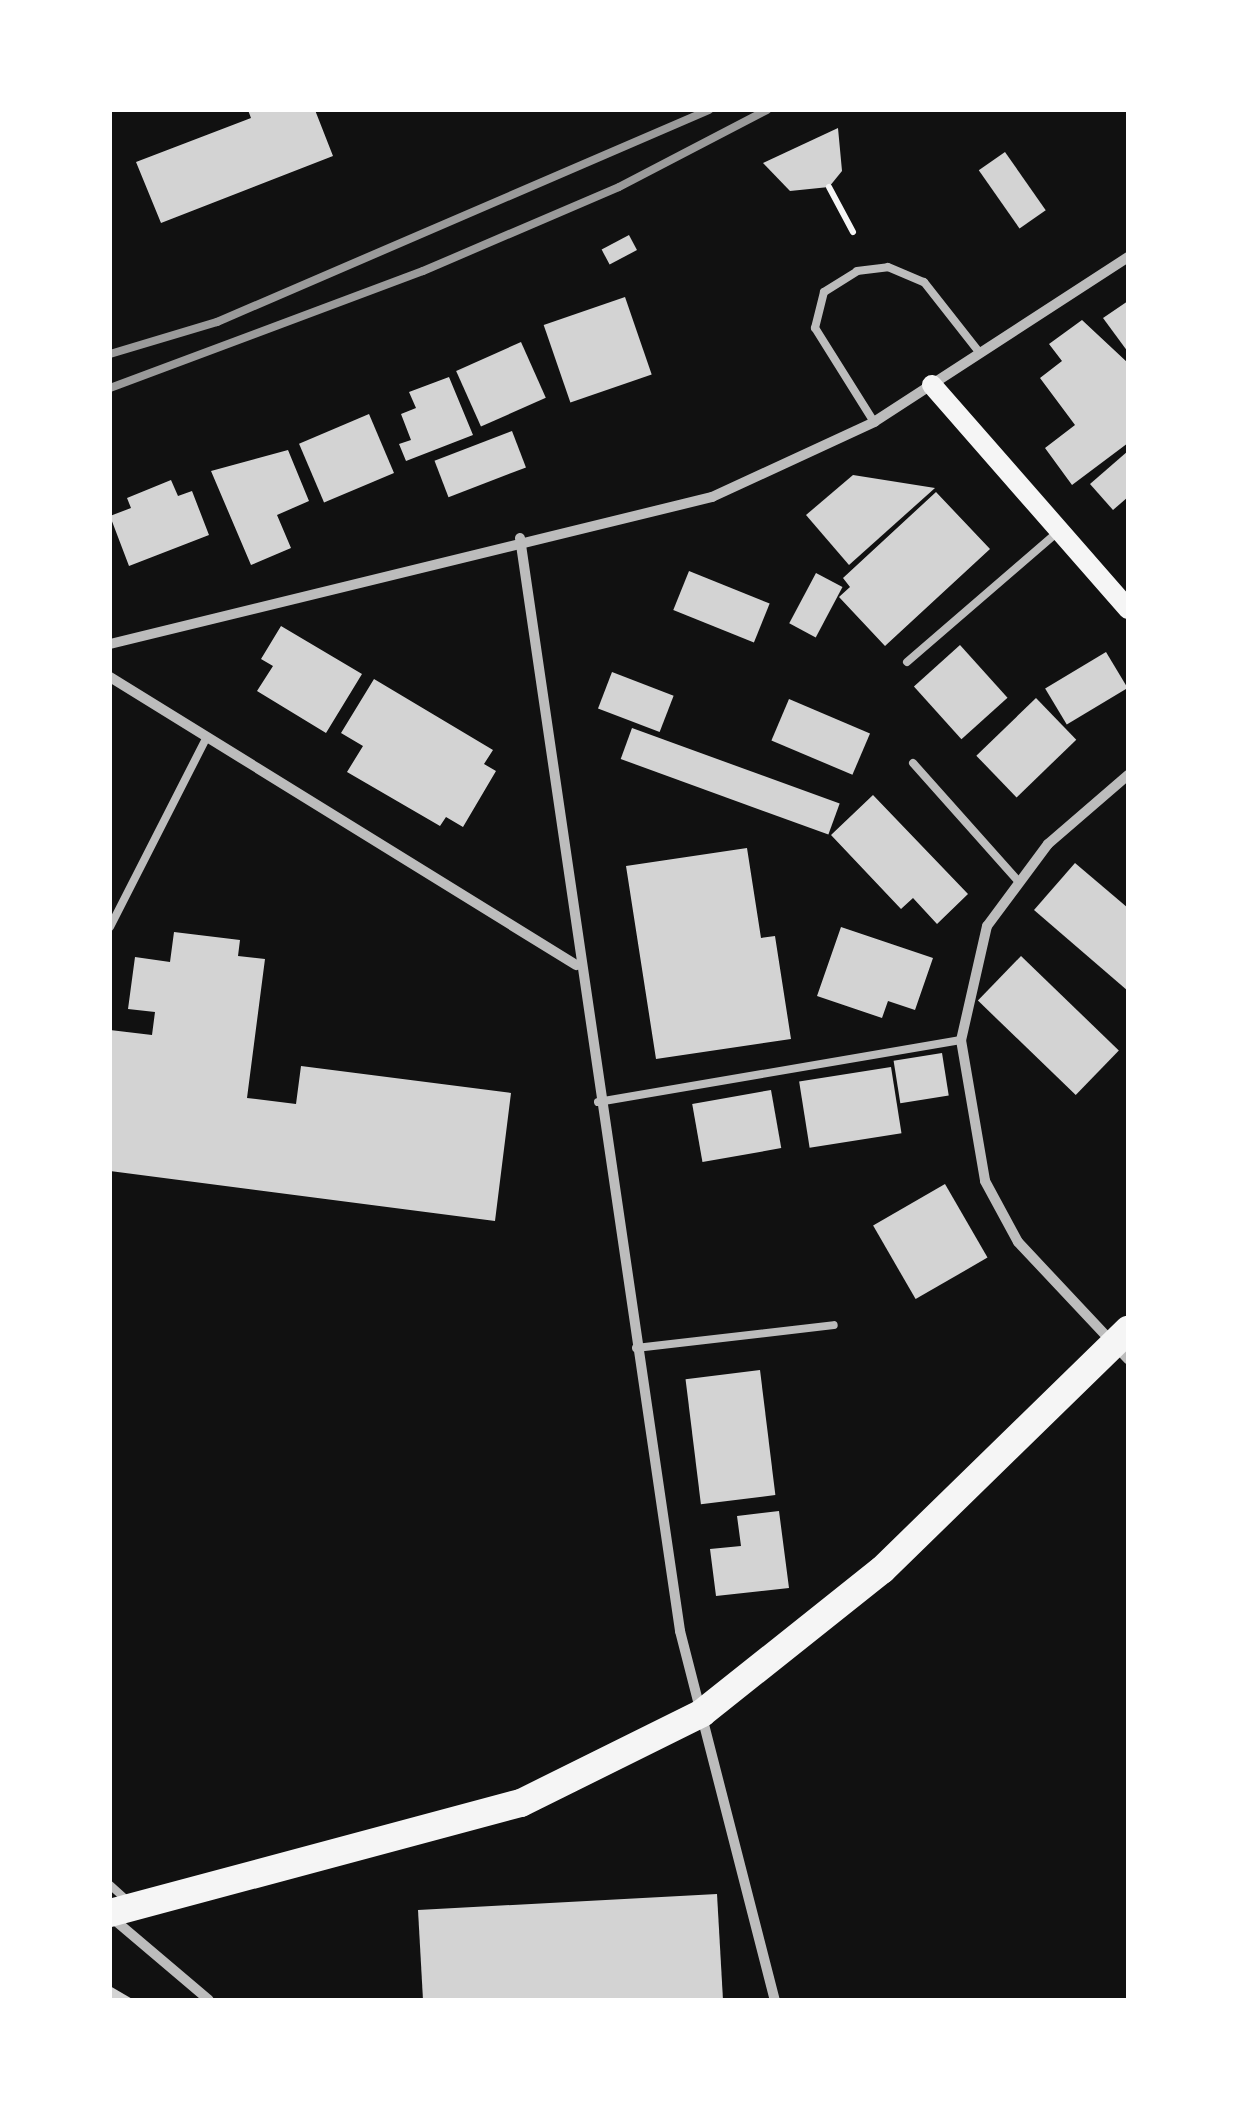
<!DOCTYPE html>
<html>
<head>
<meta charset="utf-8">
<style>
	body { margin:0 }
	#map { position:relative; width:1238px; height:2110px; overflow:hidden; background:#111; font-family:"Libre Baskerville",serif }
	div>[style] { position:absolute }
	.building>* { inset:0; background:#d3d3d3; transform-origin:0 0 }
	.path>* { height:6px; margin:-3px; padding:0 3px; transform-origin:3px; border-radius:3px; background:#f5f5f5 }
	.service>* { height:8px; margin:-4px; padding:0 4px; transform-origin:4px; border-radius:4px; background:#bcbcbc }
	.minor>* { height:10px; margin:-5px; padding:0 5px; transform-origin:5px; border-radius:5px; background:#bcbcbc }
	.secondary>* { height:20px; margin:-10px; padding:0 10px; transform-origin:10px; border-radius:10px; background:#f5f5f5 }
	.trunk>* { height:28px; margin:-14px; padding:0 14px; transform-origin:14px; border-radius:14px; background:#f5f5f5 }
	.rail>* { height:8px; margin:-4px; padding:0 4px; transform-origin:4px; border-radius:4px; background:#9a9a9a }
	span { translate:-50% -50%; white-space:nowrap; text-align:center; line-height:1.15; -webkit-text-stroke:10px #fff; paint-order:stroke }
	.frame { position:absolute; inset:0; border:112px solid #fff; pointer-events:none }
</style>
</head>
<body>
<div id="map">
	<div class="building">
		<div style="clip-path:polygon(248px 110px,315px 110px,333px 156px,161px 223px,136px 162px,251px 118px)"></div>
		<div style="clip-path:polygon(838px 128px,842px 171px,829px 187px,790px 191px,763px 163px)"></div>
		<div style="left:1005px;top:152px;width:71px;height:32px;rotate:55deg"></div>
		<div style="left:629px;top:235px;width:17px;height:31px;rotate:62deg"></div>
		<div style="left:625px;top:297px;width:82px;height:86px;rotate:71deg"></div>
		<div style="clip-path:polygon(1128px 301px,1128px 352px,1103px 318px)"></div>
		<div style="clip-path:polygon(1082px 320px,1128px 363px,1128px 443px,1072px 485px,1045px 448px,1075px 425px,1040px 378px,1062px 361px,1049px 344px)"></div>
		<div style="left:521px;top:342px;width:61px;height:71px;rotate:66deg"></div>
		<div style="clip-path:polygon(449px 377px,473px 435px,406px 461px,399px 444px,411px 440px,401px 414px,416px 408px,409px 392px)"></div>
		<div style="left:369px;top:414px;width:64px;height:76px;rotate:67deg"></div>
		<div style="left:512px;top:431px;width:39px;height:83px;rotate:69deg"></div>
		<div style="clip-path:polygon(288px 450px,309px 501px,277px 515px,291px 548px,251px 565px,211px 471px)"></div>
		<div style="clip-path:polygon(1128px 451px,1128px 497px,1113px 510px,1090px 484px)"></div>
		<div style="clip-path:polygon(853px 475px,935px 488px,849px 565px,806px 515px)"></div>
		<div style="clip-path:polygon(171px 480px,178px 496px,192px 491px,209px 535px,129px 566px,110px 516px,131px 508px,127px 498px)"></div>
		<div style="clip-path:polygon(936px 492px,990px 549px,885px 646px,839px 597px,850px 587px,843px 578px)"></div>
		<div style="left:689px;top:571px;width:87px;height:42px;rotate:22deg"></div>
		<div style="left:816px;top:573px;width:30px;height:57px;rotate:28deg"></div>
		<div style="clip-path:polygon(281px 626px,362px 674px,326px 733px,257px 691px,273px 666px,261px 659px)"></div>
		<div style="left:960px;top:645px;width:71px;height:62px;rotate:48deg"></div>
		<div style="left:1106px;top:652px;width:42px;height:71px;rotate:59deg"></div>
		<div style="left:612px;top:672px;width:66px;height:39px;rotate:21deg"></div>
		<div style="clip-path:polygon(374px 679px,493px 750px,484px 764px,496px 771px,463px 827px,446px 817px,440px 826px,347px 772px,363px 746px,341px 733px)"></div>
		<div style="left:1036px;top:698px;width:58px;height:83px;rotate:46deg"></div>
		<div style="left:789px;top:699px;width:88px;height:45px;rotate:23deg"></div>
		<div style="left:632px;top:728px;width:221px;height:33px;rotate:20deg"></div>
		<div style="clip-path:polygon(873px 795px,968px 894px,937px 924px,913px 898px,901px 909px,831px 835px)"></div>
		<div style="clip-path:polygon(747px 848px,761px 938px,775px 936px,791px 1039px,656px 1059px,626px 866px)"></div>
		<div style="clip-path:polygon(1075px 863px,1128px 908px,1128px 991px,1034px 910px)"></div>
		<div style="clip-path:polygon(841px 927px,933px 958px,915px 1010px,888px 1001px,882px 1018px,817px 996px)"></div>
		<div style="clip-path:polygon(174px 932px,240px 940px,238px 956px,265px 959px,247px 1098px,296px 1104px,301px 1066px,511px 1093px,495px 1221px,110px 1171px,110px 1030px,152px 1035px,155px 1012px,128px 1009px,135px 957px,170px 962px)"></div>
		<div style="left:1021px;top:956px;width:136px;height:62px;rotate:44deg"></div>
		<div style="left:942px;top:1053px;width:43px;height:49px;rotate:81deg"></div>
		<div style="left:891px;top:1067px;width:67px;height:93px;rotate:81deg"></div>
		<div style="left:771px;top:1090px;width:59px;height:80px;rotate:80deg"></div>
		<div style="left:945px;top:1184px;width:85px;height:83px;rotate:60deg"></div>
		<div style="left:760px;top:1370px;width:126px;height:75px;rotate:83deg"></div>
		<div style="clip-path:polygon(779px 1511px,789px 1588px,716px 1596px,710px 1549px,741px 1546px,737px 1516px)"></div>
		<div style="clip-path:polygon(717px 1894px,723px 2000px,423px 2000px,418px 1910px)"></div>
		<div style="clip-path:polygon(110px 1986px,134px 2000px,110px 2000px)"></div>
	</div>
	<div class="path">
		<div style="left:829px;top:187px;width:51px;rotate:61.9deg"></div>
	</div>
	<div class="service">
		<div style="left:874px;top:422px;width:111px;rotate:-122.1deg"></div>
		<div style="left:815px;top:328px;width:37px;rotate:-76deg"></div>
		<div style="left:824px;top:292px;width:39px;rotate:-32deg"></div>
		<div style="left:857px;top:271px;width:31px;rotate:-7deg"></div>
		<div style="left:888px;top:267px;width:39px;rotate:23deg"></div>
		<div style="left:924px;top:282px;width:89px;rotate:51.8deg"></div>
		<div style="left:907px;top:662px;width:201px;rotate:-40.8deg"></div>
		<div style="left:913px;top:763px;width:159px;rotate:48.3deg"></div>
		<div style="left:110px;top:927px;width:213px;rotate:-63deg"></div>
		<div style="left:598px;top:1102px;width:368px;rotate:-9.7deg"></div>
		<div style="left:636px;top:1348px;width:199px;rotate:-6.6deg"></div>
		<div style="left:110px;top:1885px;width:25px;rotate:42deg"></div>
	</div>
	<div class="minor">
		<div style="left:520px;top:538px;width:1105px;rotate:81.67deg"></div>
		<div style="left:680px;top:1631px;width:381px;rotate:75.6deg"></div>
		<div style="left:110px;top:644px;width:620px;rotate:-13.72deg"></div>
		<div style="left:712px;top:497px;width:179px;rotate:-24.8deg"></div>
		<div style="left:874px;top:422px;width:303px;rotate:-33deg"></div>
		<div style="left:110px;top:677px;width:548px;rotate:31.72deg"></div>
		<div style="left:1128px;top:775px;width:106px;rotate:139.2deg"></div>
		<div style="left:1048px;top:844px;width:102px;rotate:126.6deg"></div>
		<div style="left:987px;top:926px;width:117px;rotate:102.8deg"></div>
		<div style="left:961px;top:1040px;width:143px;rotate:80.3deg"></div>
		<div style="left:985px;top:1181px;width:69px;rotate:61.6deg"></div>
		<div style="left:1018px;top:1242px;width:161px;rotate:46.8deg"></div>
		<div style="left:111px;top:1917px;width:128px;rotate:40.3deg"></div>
	</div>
	<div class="secondary">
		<div style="left:932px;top:385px;width:298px;rotate:48.8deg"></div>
	</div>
	<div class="trunk">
		<div style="left:110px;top:1913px;width:425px;rotate:-15deg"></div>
		<div style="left:521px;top:1803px;width:202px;rotate:-26.4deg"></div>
		<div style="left:702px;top:1713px;width:230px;rotate:-38.5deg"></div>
		<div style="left:882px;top:1570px;width:344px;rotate:-44.3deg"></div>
	</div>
	<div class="rail">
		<div style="left:110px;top:354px;width:112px;rotate:-16.7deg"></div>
		<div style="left:217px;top:322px;width:536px;rotate:-23.31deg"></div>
		<div style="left:110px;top:388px;width:334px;rotate:-20.5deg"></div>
		<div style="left:423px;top:271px;width:213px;rotate:-23.2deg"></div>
		<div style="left:619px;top:187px;width:167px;rotate:-27.5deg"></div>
	</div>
	<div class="frame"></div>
</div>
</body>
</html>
